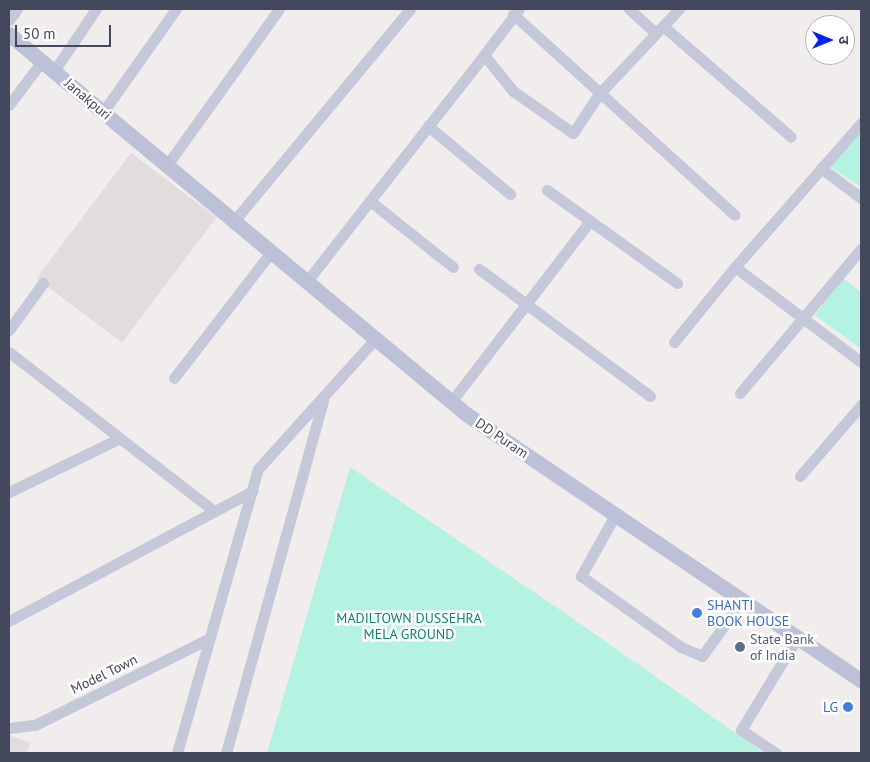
<!DOCTYPE html>
<html>
<head>
<meta charset="utf-8">
<style>
	body { margin:0 }
	#map { position:relative; width:870px; height:762px; overflow:hidden; background:#f0edec; font-family:"PT Sans","Noto Sans Devanagari",sans-serif }
	div>[style] { position:absolute }
	.education>* { inset:0; background:#e1ddde; transform-origin:0 0 }
	.green>* { inset:0; background:#b4f3e1 }
	.street>* { height:11px; margin:-5.5px; padding:0 5.5px; transform-origin:5.5px; border-radius:5.5px; background:#c4c8d9 }
	.secondary>* { height:15px; margin:-7.5px; padding:0 7.5px; transform-origin:7.5px; border-radius:7.5px; background:#bcc1d8 }
	.dots>* { width:14px; height:14px; translate:-50% -50%; box-sizing:border-box; border:2px solid #fff; border-radius:50% }
	span { translate:-50% -50%; white-space:nowrap; text-align:center; line-height:1.15; -webkit-text-stroke:5px #fff; paint-order:stroke }
	.street-label { font-size:14px; color:#43485c }
	.shop-label { font-size:14px; color:#366cbe }
	.left { translate:0 -50%; text-align:left }
	.right { translate:-100% -50%; text-align:right }
	.park-label { font-size:14px; color:#0c856e }
	.service-label { font-size:14px; color:#4e5e75 }
	.frame { position:absolute; inset:0; border:10px solid #43485c; pointer-events:none }
	.north { position:absolute; left:805px; top:15px; width:50px; height:50px; box-sizing:border-box; background:#fff; border:1px solid #b4b6be; border-radius:50%; rotate:90deg; font-size:14px; font-weight:700; line-height:20px; text-align:center; color:#43485c }
	.north::after { content:''; display:block; margin:auto; width:18px; height:22px; background:#0421f1; clip-path:polygon(50% 0,100% 100%,50% 72%,0 100%) }
	.scale { position:absolute; left:15px; top:25px; width:96px; height:22px; box-sizing:border-box; border:2px solid #43485c; border-top:0; padding-left:6px; font-size:15px; line-height:18px; white-space:nowrap; color:#43485c; -webkit-text-stroke:4px #fff; paint-order:stroke }
</style>
</head>
<body>
<div id="map">
	<div class="education">
		<div style="left:131px;top:153px;width:107px;height:157px;rotate:37deg"></div>
		<div style="clip-path:polygon(9px 735px,31px 743px,26px 753px,9px 753px)"></div>
	</div>
	<div class="green">
		<div style="clip-path:polygon(861px 129px,861px 187px,829px 166px)"></div>
		<div style="clip-path:polygon(843px 278px,861px 292px,861px 349px,815px 315px)"></div>
		<div style="clip-path:polygon(350px 467px,578px 622px,764px 753px,267px 753px)"></div>
	</div>
	<div class="street">
		<div style="left:519px;top:9px;width:58px;rotate:127.3deg"></div>
		<div style="left:484px;top:55px;width:46px;rotate:51.1deg"></div>
		<div style="left:513px;top:91px;width:73px;rotate:35deg"></div>
		<div style="left:573px;top:133px;width:47px;rotate:-56.3deg"></div>
		<div style="left:599px;top:94px;width:117px;rotate:-46.7deg"></div>
		<div style="left:629px;top:9px;width:36px;rotate:42deg"></div>
		<div style="left:513px;top:14px;width:299px;rotate:42.2deg"></div>
		<div style="left:9px;top:20px;width:14px;rotate:-54deg"></div>
		<div style="left:663px;top:26px;width:169px;rotate:40.9deg"></div>
		<div style="left:54px;top:71px;width:75px;rotate:-55.9deg"></div>
		<div style="left:9px;top:105px;width:55px;rotate:-53.1deg"></div>
		<div style="left:103px;top:112px;width:126px;rotate:-54.7deg"></div>
		<div style="left:428px;top:126px;width:107px;rotate:39.7deg"></div>
		<div style="left:167px;top:165px;width:192px;rotate:-54.3deg"></div>
		<div style="left:821px;top:168px;width:50px;rotate:36.9deg"></div>
		<div style="left:547px;top:190px;width:160px;rotate:35.6deg"></div>
		<div style="left:370px;top:201px;width:106px;rotate:38.5deg"></div>
		<div style="left:234px;top:221px;width:276px;rotate:-50.3deg"></div>
		<div style="left:735px;top:267px;width:158px;rotate:37deg"></div>
		<div style="left:479px;top:269px;width:213px;rotate:36.6deg"></div>
		<div style="left:307px;top:281px;width:287px;rotate:-51.9deg"></div>
		<div style="left:9px;top:330px;width:58px;rotate:-54.1deg"></div>
		<div style="left:674px;top:342px;width:97px;rotate:-50.9deg"></div>
		<div style="left:735px;top:267px;width:191px;rotate:-48.8deg"></div>
		<div style="left:9px;top:352px;width:259px;rotate:37.8deg"></div>
		<div style="left:174px;top:378px;width:159px;rotate:-52.4deg"></div>
		<div style="left:740px;top:393px;width:188px;rotate:-50deg"></div>
		<div style="left:451px;top:402px;width:228px;rotate:-52.5deg"></div>
		<div style="left:800px;top:476px;width:94px;rotate:-49.3deg"></div>
		<div style="left:9px;top:492px;width:123px;rotate:-25.9deg"></div>
		<div style="left:615px;top:515px;width:70px;rotate:119.1deg"></div>
		<div style="left:581px;top:576px;width:123px;rotate:35.4deg"></div>
		<div style="left:681px;top:647px;width:23px;rotate:23deg"></div>
		<div style="left:702px;top:656px;width:68px;rotate:-54deg"></div>
		<div style="left:9px;top:621px;width:276px;rotate:-28.1deg"></div>
		<div style="left:9px;top:728px;width:26px;rotate:-7deg"></div>
		<div style="left:35px;top:725px;width:195px;rotate:-26.4deg"></div>
		<div style="left:177px;top:753px;width:295px;rotate:-74.1deg"></div>
		<div style="left:258px;top:469px;width:175px;rotate:-48deg"></div>
		<div style="left:226px;top:753px;width:366px;rotate:-74.6deg"></div>
		<div style="left:776px;top:753px;width:42px;rotate:-146.7deg"></div>
		<div style="left:741px;top:730px;width:108px;rotate:-58.7deg"></div>
	</div>
	<div class="secondary">
		<div style="left:9px;top:34px;width:594px;rotate:39.74deg"></div>
		<div style="left:466px;top:414px;width:476px;rotate:34deg"></div>
	</div>
	<div class="dots">
		<div style="left:697px;top:613px;background:#3f7fe0"></div>
		<div style="left:740px;top:647px;background:#5c6f8a"></div>
		<div style="left:848px;top:707px;background:#3f7fe0"></div>
	</div>
	<div class="street-label">
		<span style="left:88px;top:99px;rotate:40deg">Janakpuri</span>
		<span style="left:502px;top:438px;rotate:34deg">DD Puram</span>
		<span style="left:104px;top:674px;rotate:-26deg">Model Town</span>
	</div>
	<div class="shop-label">
		<span class="left" style="left:707px;top:613px">SHANTI<br>BOOK HOUSE</span>
		<span class="right" style="left:838px;top:707px">LG</span>
	</div>
	<div class="park-label">
		<span style="left:409px;top:626px">MADILTOWN DUSSEHRA<br>MELA GROUND</span>
	</div>
	<div class="service-label">
		<span class="left" style="left:750px;top:647px">State Bank<br>of India</span>
	</div>
	<div class="frame"></div>
	<div class="north">उ</div>
	<div class="scale">50 m</div>
</div>
</body>
</html>
